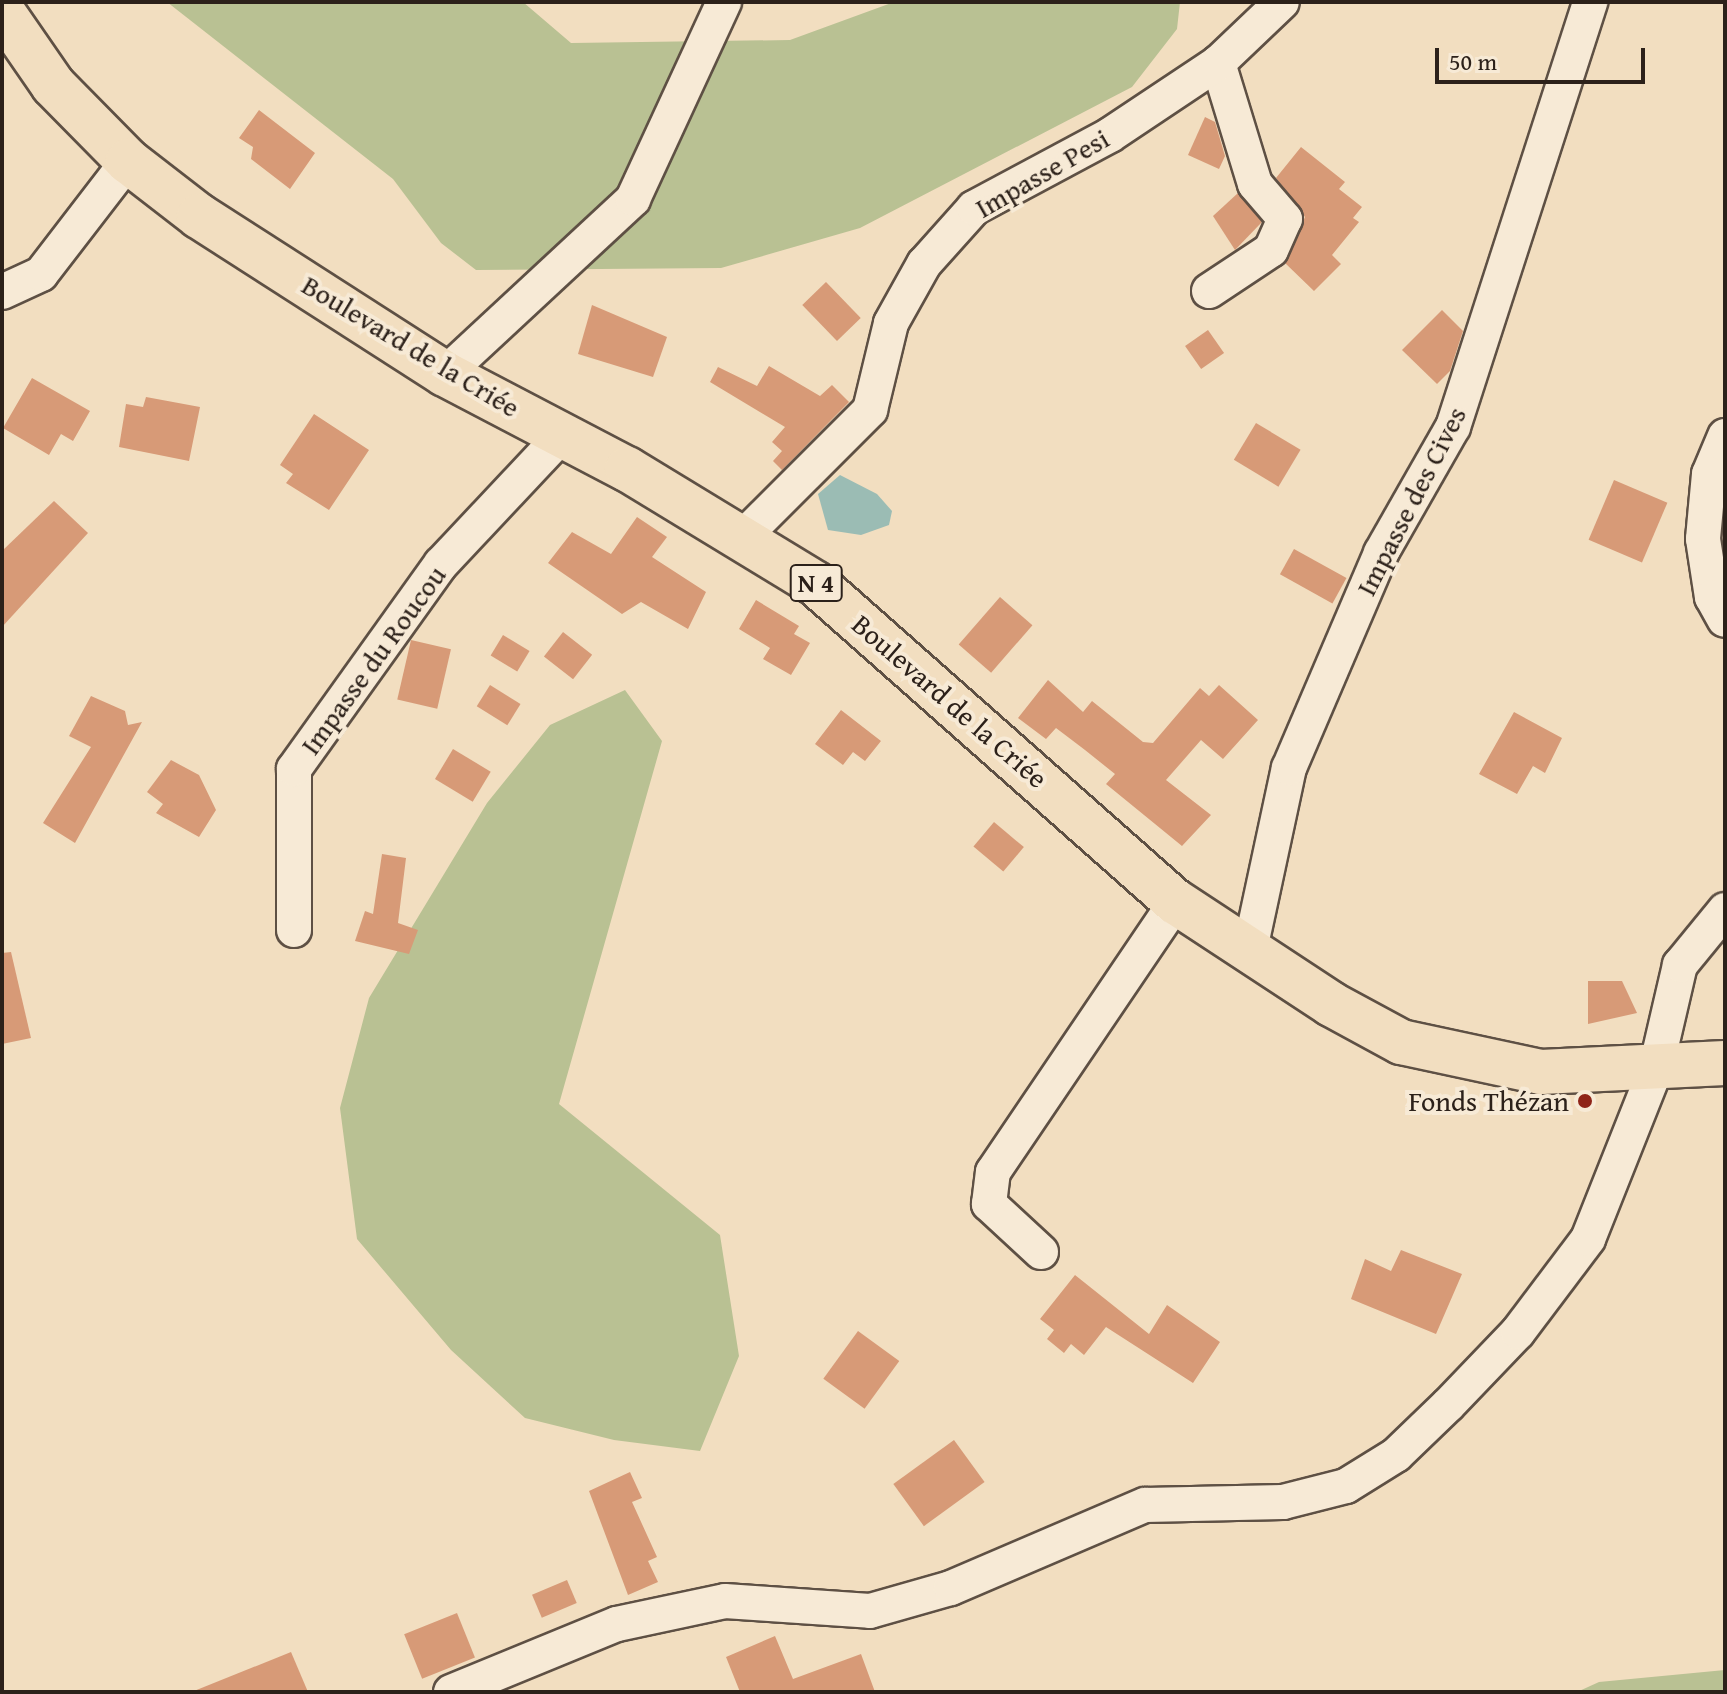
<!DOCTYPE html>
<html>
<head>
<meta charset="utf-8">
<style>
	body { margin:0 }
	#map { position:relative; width:1727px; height:1694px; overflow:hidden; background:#f2dec0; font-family:"Gentium Book Plus",serif }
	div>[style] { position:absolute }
	.green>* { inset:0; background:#b9c193 }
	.water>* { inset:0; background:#9bbcb4 }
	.building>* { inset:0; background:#d79a77; transform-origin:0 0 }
	.roads { filter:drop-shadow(2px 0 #5e5044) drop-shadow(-2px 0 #5e5044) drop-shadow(0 2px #5e5044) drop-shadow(0 -2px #5e5044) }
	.minor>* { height:34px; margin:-17px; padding:0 17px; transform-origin:17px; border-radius:17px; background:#f7ead6 }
	.major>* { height:44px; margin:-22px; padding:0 22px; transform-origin:22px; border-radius:22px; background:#f2dec0 }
	.dots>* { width:22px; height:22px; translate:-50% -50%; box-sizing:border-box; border:4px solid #f7ead6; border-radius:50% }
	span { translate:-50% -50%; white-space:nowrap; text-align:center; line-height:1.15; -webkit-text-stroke:8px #f7ead6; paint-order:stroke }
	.shield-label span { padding:2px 6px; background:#f7ead6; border:2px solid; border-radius:6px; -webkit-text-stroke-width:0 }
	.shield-label { font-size:26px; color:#2c211a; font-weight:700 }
	.street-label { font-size:28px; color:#2c211a }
	.poi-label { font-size:28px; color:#2c211a }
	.right { translate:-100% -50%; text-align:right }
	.frame { position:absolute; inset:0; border:4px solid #2c211a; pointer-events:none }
	.scale { position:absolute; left:1435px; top:48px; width:210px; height:36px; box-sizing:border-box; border:4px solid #2c211a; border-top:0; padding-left:10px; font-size:24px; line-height:28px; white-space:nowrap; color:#2c211a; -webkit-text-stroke:6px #f7ead6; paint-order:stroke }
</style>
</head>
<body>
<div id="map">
	<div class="green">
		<div style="clip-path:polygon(167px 2px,523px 2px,571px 43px,790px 40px,894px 2px,1180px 2px,1177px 29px,1132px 87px,860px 228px,721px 268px,476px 270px,441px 243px,393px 179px)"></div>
		<div style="clip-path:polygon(625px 690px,662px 741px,559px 1104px,720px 1235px,739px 1356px,700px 1451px,614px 1440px,525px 1418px,451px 1350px,357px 1239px,340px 1108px,369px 998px,487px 803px,550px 725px)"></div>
		<div style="clip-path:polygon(1725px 1670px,1725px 1692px,1577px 1692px,1599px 1682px)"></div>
	</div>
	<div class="water">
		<div style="clip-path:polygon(840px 475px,877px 494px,892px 511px,889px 525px,861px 535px,828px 530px,818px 494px)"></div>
	</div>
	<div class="building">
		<div style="clip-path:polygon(259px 110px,315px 153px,290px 189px,251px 159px,253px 147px,239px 138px)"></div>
		<div style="clip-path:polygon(1205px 117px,1215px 122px,1225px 156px,1219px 169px,1188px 155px)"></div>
		<div style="clip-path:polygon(1301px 147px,1345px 182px,1339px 189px,1362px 207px,1353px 218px,1359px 222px,1332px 255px,1341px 264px,1314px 291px,1285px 263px,1305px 217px,1276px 178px)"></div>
		<div style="clip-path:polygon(1238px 193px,1262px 222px,1235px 250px,1213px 216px)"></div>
		<div style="left:826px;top:282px;width:50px;height:33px;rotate:46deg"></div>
		<div style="clip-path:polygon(592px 305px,667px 337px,653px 377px,578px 354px)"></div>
		<div style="clip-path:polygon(1442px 310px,1463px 331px,1450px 371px,1437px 384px,1402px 350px)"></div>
		<div style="left:1208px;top:330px;width:28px;height:28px;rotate:55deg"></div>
		<div style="clip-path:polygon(769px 366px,820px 396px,832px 385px,849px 402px,782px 470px,773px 461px,782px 451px,772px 442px,785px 427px,710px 382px,718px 367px,757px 386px)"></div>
		<div style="clip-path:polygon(32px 378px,90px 411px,73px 441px,61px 434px,49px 455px,3px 428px)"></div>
		<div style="clip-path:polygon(146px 397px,200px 407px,189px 461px,119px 447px,126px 404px,143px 407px)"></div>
		<div style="clip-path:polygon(314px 414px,369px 450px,329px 510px,286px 483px,293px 474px,280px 465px)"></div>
		<div style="left:1256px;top:423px;width:52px;height:43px;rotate:31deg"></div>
		<div style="left:1614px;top:480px;width:58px;height:65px;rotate:23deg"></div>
		<div style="clip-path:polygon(54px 501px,88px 533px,2px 627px,2px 551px)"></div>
		<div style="clip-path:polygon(637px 517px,667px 537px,652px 557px,706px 592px,688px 629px,641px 602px,622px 614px,548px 563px,572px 532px,611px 554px)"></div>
		<div style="left:1294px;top:549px;width:60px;height:29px;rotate:29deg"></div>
		<div style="left:1000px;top:597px;width:43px;height:63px;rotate:41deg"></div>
		<div style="clip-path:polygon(756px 600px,799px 626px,794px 634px,810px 643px,791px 675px,763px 659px,770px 648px,739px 629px)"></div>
		<div style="left:563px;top:632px;width:37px;height:31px;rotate:38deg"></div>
		<div style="left:503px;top:635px;width:31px;height:24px;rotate:31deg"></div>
		<div style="left:411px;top:640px;width:41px;height:61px;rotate:13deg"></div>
		<div style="clip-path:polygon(1048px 680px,1083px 712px,1092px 701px,1143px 742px,1153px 743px,1200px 688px,1209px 696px,1219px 685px,1258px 720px,1223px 759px,1201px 740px,1166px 780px,1211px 815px,1182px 846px,1106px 784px,1115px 774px,1085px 750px,1056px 728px,1046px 739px,1018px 718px)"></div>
		<div style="left:490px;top:685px;width:36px;height:25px;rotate:32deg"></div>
		<div style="clip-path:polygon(91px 696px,125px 711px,128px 725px,142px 722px,75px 843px,43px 823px,91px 747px,69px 736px)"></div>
		<div style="clip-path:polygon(841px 710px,881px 741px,865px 761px,853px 752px,843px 765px,815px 744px)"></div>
		<div style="clip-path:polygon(1514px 712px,1562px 738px,1545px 773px,1533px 766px,1517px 794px,1479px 774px)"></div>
		<div style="left:453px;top:749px;width:44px;height:35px;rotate:31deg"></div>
		<div style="clip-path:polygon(171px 760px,199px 775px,216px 810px,199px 837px,156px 813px,163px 804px,147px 792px)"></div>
		<div style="left:994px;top:822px;width:39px;height:32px;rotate:40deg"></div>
		<div style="clip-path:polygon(382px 854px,406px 858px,398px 923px,418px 930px,409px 954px,355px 941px,365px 911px,373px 914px)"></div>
		<div style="clip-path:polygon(11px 952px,31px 1038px,2px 1044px,2px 953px)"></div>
		<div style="clip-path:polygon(1588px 981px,1622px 981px,1637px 1013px,1588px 1024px)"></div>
		<div style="clip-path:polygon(1401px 1250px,1462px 1274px,1436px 1334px,1351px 1299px,1365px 1259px,1391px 1271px)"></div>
		<div style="clip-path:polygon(1075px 1275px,1149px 1334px,1167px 1305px,1220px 1342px,1193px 1383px,1106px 1327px,1084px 1355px,1071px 1344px,1064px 1353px,1047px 1339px,1054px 1330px,1040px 1319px)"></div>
		<div style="left:858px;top:1331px;width:51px;height:59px;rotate:36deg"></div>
		<div style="left:954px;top:1440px;width:52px;height:75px;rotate:54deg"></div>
		<div style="clip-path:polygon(630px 1472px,642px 1498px,632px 1502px,657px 1557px,648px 1561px,658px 1582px,628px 1595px,589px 1491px)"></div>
		<div style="left:567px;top:1580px;width:25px;height:38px;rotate:67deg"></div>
		<div style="left:457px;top:1613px;width:48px;height:57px;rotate:68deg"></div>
		<div style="clip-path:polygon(775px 1636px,793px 1679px,861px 1654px,875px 1692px,740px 1692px,726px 1657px)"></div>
		<div style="clip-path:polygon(291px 1652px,308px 1692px,194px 1692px,194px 1691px)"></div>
	</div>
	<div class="roads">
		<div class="minor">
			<div style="left:1209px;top:291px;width:74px;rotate:-33.5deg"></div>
			<div style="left:1271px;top:250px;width:34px;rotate:-66deg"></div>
			<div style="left:1285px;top:219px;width:46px;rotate:-130.6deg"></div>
			<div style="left:1255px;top:184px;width:127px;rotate:-107deg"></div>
			<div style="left:2px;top:292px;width:43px;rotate:-24.8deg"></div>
			<div style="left:41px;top:274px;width:143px;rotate:-52.4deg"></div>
			<div style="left:445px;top:374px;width:257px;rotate:-42.9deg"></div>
			<div style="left:633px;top:199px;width:217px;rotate:-65.2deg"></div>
			<div style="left:1725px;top:436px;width:41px;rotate:112.8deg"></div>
			<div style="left:1709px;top:474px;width:65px;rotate:95.3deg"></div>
			<div style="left:1703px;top:539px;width:59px;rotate:81.2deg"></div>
			<div style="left:1712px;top:597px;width:26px;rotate:61deg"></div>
			<div style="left:743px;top:537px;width:180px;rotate:-45deg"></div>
			<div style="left:870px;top:410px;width:89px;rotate:-76.4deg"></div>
			<div style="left:891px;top:323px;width:68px;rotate:-60.8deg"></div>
			<div style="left:924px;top:264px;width:75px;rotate:-48.2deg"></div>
			<div style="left:974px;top:208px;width:154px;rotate:-28.2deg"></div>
			<div style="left:1110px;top:135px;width:130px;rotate:-33.7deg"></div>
			<div style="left:1218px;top:63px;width:88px;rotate:-43.6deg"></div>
			<div style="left:294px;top:930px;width:161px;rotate:-90deg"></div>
			<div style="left:294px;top:769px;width:252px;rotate:-54.4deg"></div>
			<div style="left:441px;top:564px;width:178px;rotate:-46.8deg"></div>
			<div style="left:1249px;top:954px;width:190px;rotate:-77.9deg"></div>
			<div style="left:1289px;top:768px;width:234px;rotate:-66.8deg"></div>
			<div style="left:1381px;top:553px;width:145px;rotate:-60.3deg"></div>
			<div style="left:1453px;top:427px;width:447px;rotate:-72.1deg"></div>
			<div style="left:1041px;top:1252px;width:71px;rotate:-137.3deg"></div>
			<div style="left:989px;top:1204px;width:32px;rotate:-83deg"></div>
			<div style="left:993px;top:1172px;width:326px;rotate:-55.9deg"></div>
			<div style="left:451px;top:1692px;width:179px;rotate:-22.3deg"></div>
			<div style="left:617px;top:1624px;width:110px;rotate:-12deg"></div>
			<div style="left:725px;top:1601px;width:145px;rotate:3.9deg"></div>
			<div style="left:870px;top:1611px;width:84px;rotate:-15.9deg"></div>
			<div style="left:951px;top:1588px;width:211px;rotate:-23.2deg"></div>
			<div style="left:1145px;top:1505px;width:138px;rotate:-1.2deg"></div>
			<div style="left:1283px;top:1502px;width:65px;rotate:-14.3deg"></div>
			<div style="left:1346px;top:1486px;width:59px;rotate:-31.8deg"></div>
			<div style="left:1396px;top:1455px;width:72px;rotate:-43.9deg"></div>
			<div style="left:1448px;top:1405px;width:101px;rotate:-46.2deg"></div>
			<div style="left:1518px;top:1332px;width:116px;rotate:-53deg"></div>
			<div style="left:1588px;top:1239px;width:184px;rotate:-68.3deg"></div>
			<div style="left:1656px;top:1068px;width:106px;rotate:-76.9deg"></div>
			<div style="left:1680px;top:965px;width:71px;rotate:-50.7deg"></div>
		</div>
		<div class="major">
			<div style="left:2px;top:11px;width:90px;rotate:55.4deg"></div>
			<div style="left:53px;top:85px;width:107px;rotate:45.4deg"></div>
			<div style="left:128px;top:161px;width:90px;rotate:37.8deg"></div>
			<div style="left:199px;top:216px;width:292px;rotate:32.7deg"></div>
			<div style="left:445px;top:374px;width:205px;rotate:27.6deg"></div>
			<div style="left:627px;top:469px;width:221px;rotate:31.3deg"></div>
			<div style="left:816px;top:584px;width:480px;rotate:41.5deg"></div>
			<div style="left:1176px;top:902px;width:186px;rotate:33.3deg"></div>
			<div style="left:1331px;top:1004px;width:80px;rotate:28.5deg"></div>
			<div style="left:1401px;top:1042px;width:143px;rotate:12.1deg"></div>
			<div style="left:1541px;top:1072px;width:184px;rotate:-2.8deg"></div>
		</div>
	</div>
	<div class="dots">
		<div style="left:1585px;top:1101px;background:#8f2418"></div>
	</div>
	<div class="shield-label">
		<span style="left:816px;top:583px">N 4</span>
	</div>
	<div class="street-label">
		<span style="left:1042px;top:173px;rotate:-30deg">Impasse Pesi</span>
		<span style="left:411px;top:346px;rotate:31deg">Boulevard de la Criée</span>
		<span style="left:1411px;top:501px;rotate:-63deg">Impasse des Cives</span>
		<span style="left:373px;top:660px;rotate:-54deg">Impasse du Roucou</span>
		<span style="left:950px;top:701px;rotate:41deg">Boulevard de la Criée</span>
	</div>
	<div class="poi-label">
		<span class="right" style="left:1569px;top:1101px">Fonds Thézan</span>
	</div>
	<div class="frame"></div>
	<div class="scale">50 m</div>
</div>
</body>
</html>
